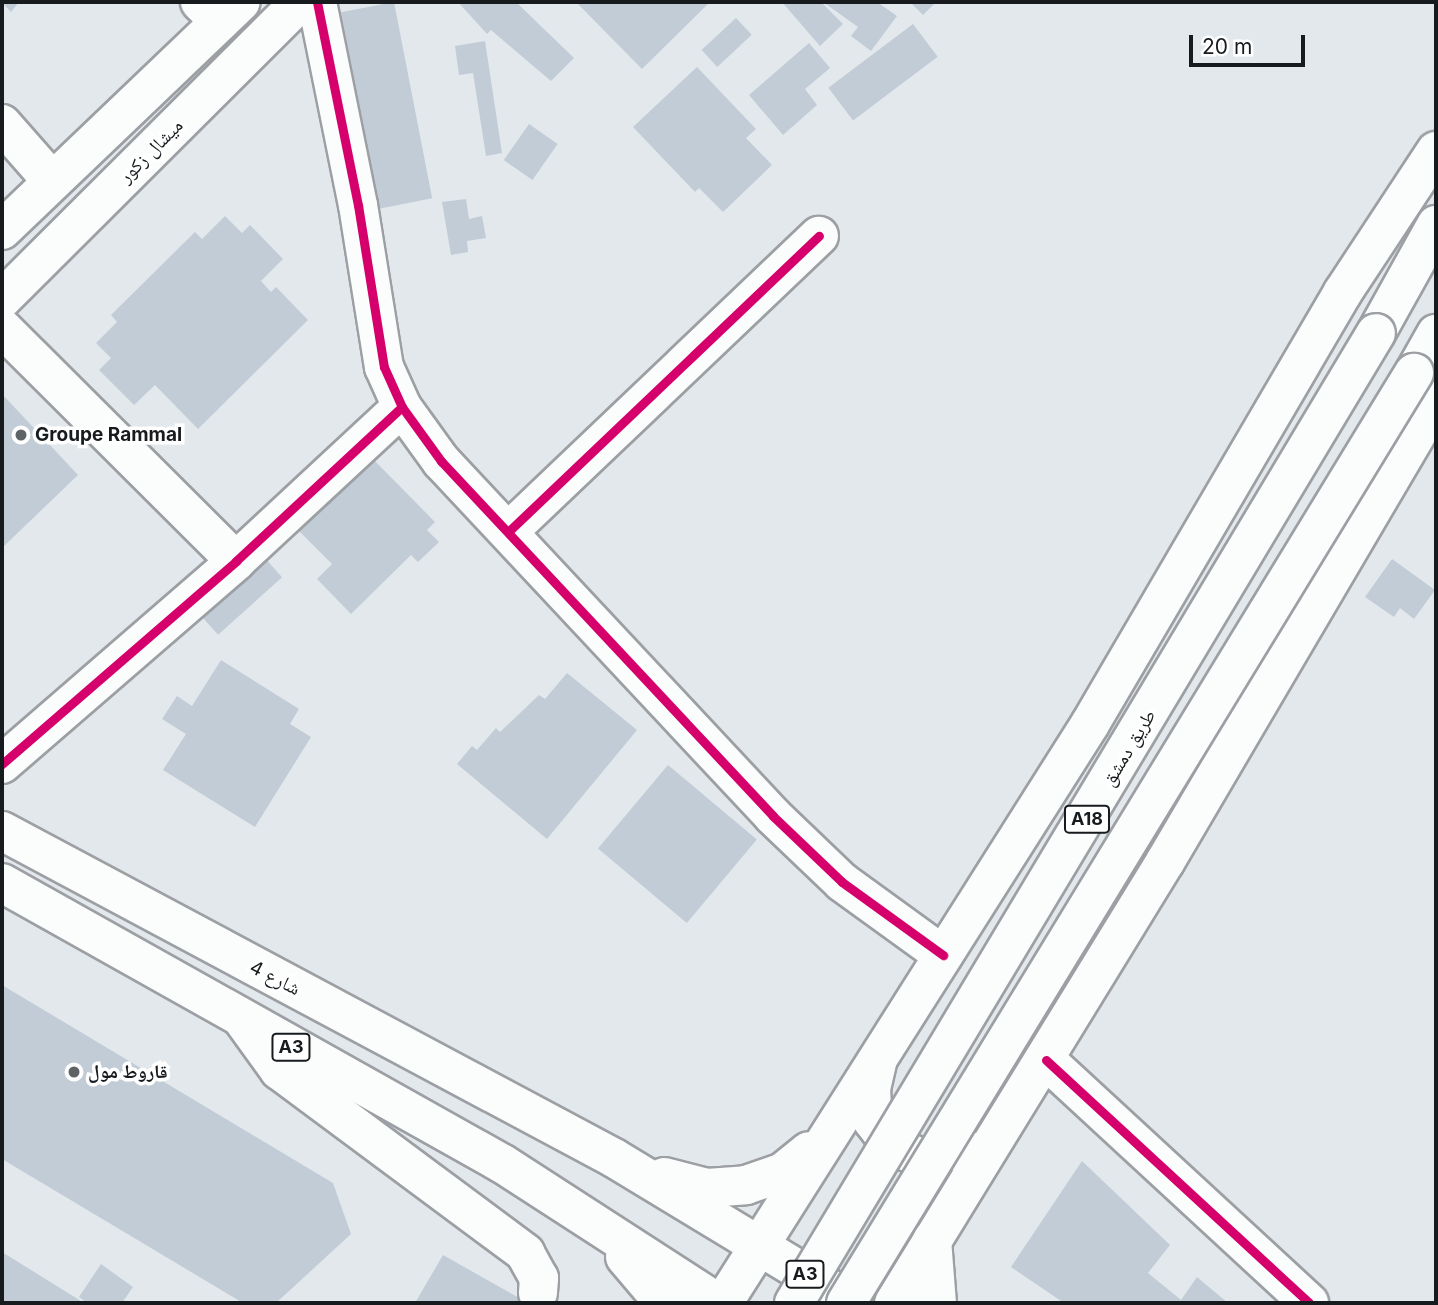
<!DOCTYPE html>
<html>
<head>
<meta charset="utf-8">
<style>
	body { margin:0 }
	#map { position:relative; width:1438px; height:1305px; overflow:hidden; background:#e3e8ed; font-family:Inter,"Noto Naskh Arabic",sans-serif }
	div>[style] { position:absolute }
	.building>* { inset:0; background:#c1ccd6; transform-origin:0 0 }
	.roads { filter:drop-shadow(2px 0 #9c9fa3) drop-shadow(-2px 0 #9c9fa3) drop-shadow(0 2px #9c9fa3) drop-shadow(0 -2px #9c9fa3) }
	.minor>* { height:38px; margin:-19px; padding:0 19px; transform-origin:19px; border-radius:19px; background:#fbfcfc }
	.major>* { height:38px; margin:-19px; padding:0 19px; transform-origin:19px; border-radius:19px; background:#fbfcfc }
	.highway>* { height:38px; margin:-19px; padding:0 19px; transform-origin:19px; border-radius:19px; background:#fbfcfc }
	.bridges { filter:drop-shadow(2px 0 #9c9fa3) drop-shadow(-2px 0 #9c9fa3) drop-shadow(0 2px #9c9fa3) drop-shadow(0 -2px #9c9fa3) }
	.highway-bridge>* { height:38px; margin:-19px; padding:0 19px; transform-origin:19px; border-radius:19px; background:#fbfcfc }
	.cycleway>* { height:9px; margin:-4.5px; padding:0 4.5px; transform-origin:4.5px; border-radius:4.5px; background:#d6006c }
	.dots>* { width:19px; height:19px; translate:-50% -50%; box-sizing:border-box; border:4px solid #fff; border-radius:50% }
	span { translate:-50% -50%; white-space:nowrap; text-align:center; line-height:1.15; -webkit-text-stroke:7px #fff; paint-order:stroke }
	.shield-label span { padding:2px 5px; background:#fff; border:2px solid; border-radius:5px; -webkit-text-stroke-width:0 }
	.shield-label { font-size:18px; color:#171b1e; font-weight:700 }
	.street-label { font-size:19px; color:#171b1e }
	.poi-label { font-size:19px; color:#171b1e; font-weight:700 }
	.left { translate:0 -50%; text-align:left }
	.frame { position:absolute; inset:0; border:4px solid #171b1e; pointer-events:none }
	.scale { position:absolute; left:1189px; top:35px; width:116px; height:32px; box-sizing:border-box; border:4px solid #171b1e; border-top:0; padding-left:9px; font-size:21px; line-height:24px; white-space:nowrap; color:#171b1e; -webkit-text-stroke:5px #fff; paint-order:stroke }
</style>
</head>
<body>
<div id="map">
	<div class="building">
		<div style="clip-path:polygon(2px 2px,19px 2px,11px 12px)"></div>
		<div style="left:394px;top:2px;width:200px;height:54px;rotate:79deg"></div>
		<div style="clip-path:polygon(458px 2px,516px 2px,574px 58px,551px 81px,491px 30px,487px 34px)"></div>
		<div style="clip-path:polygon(576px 2px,710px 2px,642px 69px)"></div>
		<div style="clip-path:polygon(782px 2px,821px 2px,843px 24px,820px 46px)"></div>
		<div style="clip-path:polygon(823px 2px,877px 2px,897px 16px,871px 51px,851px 36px,858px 27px)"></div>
		<div style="clip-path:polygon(910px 2px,936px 2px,923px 15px)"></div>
		<div style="left:736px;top:18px;width:23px;height:47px;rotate:47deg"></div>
		<div style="left:913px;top:24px;width:41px;height:106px;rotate:53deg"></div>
		<div style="clip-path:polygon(485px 41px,502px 153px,486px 156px,473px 73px,459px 75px,455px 46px)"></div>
		<div style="clip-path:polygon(809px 43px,830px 68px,805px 89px,817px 105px,783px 135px,749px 95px)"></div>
		<div style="clip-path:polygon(697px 67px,756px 129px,746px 138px,772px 165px,723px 212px,699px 188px,695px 192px,633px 127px)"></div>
		<div style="left:529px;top:124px;width:35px;height:44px;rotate:35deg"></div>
		<div style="clip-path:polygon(466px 199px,469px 219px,482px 216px,486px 238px,467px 241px,468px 252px,451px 255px,442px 202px)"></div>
		<div style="clip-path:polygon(225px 216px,242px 233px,250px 225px,283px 259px,261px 281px,271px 292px,276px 287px,308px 320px,198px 429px,155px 385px,134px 405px,99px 370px,111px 358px,96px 343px,117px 322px,111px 315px,195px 232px,202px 239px)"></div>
		<div style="clip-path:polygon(2px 394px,78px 475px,2px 548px)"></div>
		<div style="clip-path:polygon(369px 455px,435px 522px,427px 530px,439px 542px,418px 562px,411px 555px,351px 614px,317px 579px,332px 564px,296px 528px)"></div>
		<div style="left:262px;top:555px;width:30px;height:86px;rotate:48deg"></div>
		<div style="clip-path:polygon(1392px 559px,1435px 590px,1414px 619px,1400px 608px,1394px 617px,1365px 597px)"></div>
		<div style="clip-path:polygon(221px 660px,299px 709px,290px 724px,311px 737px,255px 827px,163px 770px,186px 734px,162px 719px,177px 696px,192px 706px)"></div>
		<div style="clip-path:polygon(567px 673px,637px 730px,547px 839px,457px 764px,472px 746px,477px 750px,496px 728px,500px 732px,539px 695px,545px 699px)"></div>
		<div style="left:668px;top:765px;width:116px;height:109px;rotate:40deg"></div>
		<div style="clip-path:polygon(2px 985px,333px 1183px,351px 1234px,276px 1303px,243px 1303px,2px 1159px)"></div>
		<div style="clip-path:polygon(1082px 1161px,1170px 1245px,1148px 1273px,1181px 1300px,1197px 1277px,1228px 1303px,1064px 1303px,1011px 1267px)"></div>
		<div style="clip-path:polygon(2px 1252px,81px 1301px,80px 1303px,2px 1303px)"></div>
		<div style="clip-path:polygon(443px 1255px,528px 1303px,415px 1303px)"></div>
		<div style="clip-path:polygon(101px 1264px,133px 1287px,122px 1303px,87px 1303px,79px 1297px)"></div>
	</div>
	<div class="roads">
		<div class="minor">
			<div style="left:200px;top:2px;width:28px;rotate:44deg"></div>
			<div style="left:317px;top:2px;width:207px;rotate:78.6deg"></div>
			<div style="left:358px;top:205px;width:164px;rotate:80.9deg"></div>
			<div style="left:384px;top:367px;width:44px;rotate:65.8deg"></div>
			<div style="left:402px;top:407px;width:67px;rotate:54.2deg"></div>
			<div style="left:441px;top:461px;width:486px;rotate:46.9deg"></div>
			<div style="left:773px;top:816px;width:95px;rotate:43.7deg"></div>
			<div style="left:842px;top:882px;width:125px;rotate:35.9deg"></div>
			<div style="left:2px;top:124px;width:76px;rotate:48.7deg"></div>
			<div style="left:2px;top:328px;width:330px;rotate:44.9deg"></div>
			<div style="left:509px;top:531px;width:428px;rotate:-43.6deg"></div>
			<div style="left:2px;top:764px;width:310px;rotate:-40.9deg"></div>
			<div style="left:236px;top:561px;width:226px;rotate:-42.9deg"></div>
			<div style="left:243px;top:1020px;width:62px;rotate:54.2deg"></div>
			<div style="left:279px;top:1070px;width:307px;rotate:36.6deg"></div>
			<div style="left:525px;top:1253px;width:29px;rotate:61deg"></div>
			<div style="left:539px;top:1278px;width:15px;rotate:94deg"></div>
			<div style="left:1046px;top:1060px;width:358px;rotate:42.7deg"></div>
		</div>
		<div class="major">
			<div style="left:2px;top:230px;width:330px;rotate:-43.7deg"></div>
			<div style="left:2px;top:299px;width:421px;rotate:-44.9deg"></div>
		</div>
		<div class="highway">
			<div style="left:1376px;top:333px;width:124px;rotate:-60.9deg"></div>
			<div style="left:1414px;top:373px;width:45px;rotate:-60.6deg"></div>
			<div style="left:2px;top:831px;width:694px;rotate:28.12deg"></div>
			<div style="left:614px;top:1158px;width:280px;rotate:31.2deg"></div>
			<div style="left:2px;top:883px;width:574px;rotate:29.29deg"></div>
			<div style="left:503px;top:1164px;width:256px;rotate:32.9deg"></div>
			<div style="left:877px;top:1063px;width:26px;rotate:103deg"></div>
			<div style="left:871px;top:1088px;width:33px;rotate:87deg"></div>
			<div style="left:873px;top:1121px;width:31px;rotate:53deg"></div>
			<div style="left:892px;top:1146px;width:32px;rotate:22deg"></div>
			<div style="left:922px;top:1158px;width:43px;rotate:-13.4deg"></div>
			<div style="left:664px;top:1177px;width:44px;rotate:14.3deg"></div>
			<div style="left:707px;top:1188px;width:39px;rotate:-4deg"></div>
			<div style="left:746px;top:1185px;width:39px;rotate:-19deg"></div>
			<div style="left:783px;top:1172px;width:33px;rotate:-39deg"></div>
			<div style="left:932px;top:1240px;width:63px;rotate:85.5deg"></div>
			<div style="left:625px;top:1257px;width:60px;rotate:49.7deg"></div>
			<div style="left:723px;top:1303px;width:686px;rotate:-57.63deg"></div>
			<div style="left:1090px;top:724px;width:501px;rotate:-59.64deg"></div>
			<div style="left:1343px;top:292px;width:169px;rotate:-56.6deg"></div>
			<div style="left:894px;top:1303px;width:518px;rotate:-58.43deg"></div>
			<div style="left:1165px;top:862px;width:535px;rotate:-59.55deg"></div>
		</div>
	</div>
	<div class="bridges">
		<div class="highway-bridge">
			<div style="left:794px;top:1303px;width:1131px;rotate:-59.04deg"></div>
			<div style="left:846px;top:1303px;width:1090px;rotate:-58.59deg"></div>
		</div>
	</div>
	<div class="cycleway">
		<div style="left:317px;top:2px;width:207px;rotate:78.6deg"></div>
		<div style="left:358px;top:205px;width:164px;rotate:80.9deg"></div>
		<div style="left:384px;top:367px;width:44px;rotate:65.8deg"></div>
		<div style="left:402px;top:407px;width:67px;rotate:54.2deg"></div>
		<div style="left:441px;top:461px;width:486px;rotate:46.9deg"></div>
		<div style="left:773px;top:816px;width:95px;rotate:43.7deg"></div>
		<div style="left:842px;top:882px;width:125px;rotate:35.9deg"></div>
		<div style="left:509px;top:531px;width:428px;rotate:-43.6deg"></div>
		<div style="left:2px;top:764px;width:310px;rotate:-40.9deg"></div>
		<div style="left:236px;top:561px;width:226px;rotate:-42.9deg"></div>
		<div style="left:1046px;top:1060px;width:358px;rotate:42.7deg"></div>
	</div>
	<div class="dots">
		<div style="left:21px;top:435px;background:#5e6366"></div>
		<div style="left:74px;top:1072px;background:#5e6366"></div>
	</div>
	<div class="shield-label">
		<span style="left:1087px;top:819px">A18</span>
		<span style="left:291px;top:1047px">A3</span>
		<span style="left:805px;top:1274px">A3</span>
	</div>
	<div class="street-label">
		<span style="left:151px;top:151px;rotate:-45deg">ميشال زكور</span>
		<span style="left:1129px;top:748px;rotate:-59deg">طريق دمشق</span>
		<span style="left:275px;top:978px;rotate:27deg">شارع 4</span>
	</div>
	<div class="poi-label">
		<span class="left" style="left:35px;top:435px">Groupe Rammal</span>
		<span class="left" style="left:88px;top:1072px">قاروط مول</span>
	</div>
	<div class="frame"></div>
	<div class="scale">20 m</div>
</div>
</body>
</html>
